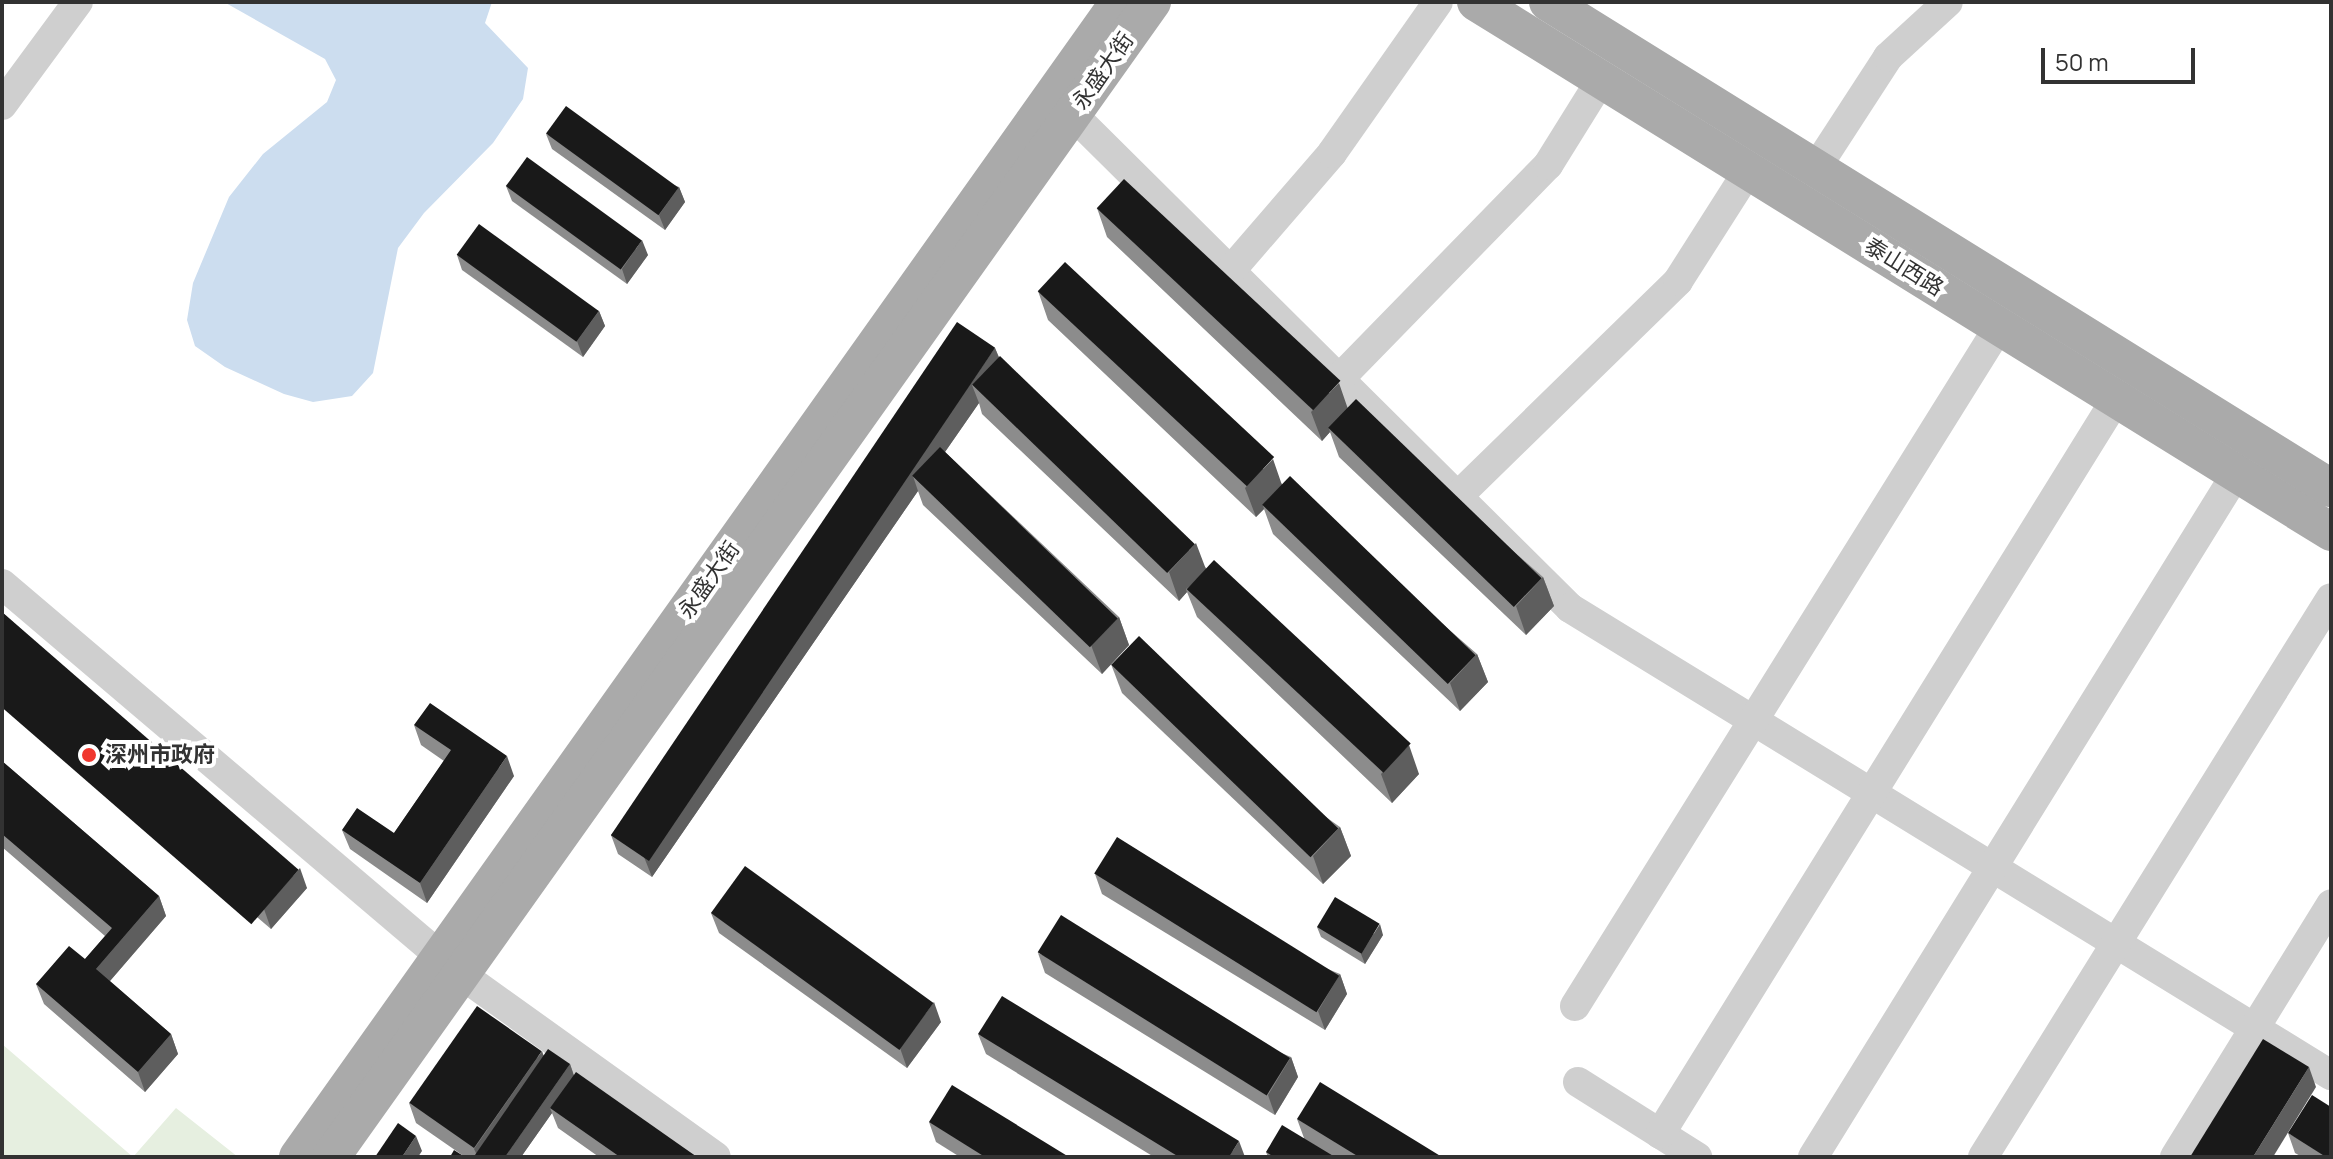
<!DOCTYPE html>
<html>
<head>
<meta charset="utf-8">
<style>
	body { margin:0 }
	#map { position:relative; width:2333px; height:1159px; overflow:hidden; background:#fff; font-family:Manrope,"Noto Sans SC",sans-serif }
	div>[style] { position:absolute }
	.green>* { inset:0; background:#e6efe0 }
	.water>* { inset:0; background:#ccddef }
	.minor>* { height:30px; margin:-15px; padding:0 15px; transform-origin:15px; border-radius:15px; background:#cfcfcf }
	.major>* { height:38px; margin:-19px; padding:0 19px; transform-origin:19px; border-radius:19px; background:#aaa }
	.wall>* { inset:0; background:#8c8c8c }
	.shaded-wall>* { inset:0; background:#5e5e5e }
	.building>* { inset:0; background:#191919; transform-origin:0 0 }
	.dots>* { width:22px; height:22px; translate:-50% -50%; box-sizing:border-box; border:4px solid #fff; border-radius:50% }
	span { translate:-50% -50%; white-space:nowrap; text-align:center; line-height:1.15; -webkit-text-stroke:8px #fff; paint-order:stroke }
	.street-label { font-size:22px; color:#323232 }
	.poi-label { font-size:22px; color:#323232; font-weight:700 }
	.left { translate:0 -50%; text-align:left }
	.frame { position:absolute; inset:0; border:4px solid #323232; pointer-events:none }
	.scale { position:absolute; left:2041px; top:48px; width:154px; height:36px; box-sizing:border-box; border:4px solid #323232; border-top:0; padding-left:10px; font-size:24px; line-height:28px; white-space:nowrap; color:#323232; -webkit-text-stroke:6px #fff; paint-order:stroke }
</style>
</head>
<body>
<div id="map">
	<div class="green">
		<div style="clip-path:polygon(2px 1044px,133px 1157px,176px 1108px,238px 1157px,2px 1157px)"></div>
	</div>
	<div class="water">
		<div style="clip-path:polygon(224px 2px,492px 2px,485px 23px,528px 68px,523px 99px,493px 143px,424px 213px,398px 248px,373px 373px,352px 396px,313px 402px,284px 394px,225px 367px,195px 346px,187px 320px,193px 283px,229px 197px,263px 154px,327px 102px,336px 80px,325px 59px)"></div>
	</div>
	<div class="minor">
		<div style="left:2px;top:105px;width:128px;rotate:-53.6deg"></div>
		<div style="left:1072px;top:114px;width:701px;rotate:44.77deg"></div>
		<div style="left:1570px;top:608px;width:893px;rotate:31.54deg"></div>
		<div style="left:1816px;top:168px;width:132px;rotate:-57deg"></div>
		<div style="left:1888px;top:57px;width:81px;rotate:-42.5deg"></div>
		<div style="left:1232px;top:269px;width:153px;rotate:-49.2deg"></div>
		<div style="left:1332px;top:153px;width:184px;rotate:-54.9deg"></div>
		<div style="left:1342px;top:376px;width:295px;rotate:-45.7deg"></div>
		<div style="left:1548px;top:165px;width:100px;rotate:-58.1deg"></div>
		<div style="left:1459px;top:495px;width:306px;rotate:-44.3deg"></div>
		<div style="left:1678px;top:281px;width:130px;rotate:-57.5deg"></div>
		<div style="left:2px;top:584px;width:576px;rotate:40.35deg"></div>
		<div style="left:462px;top:975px;width:312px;rotate:35.6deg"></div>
		<div style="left:1575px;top:1006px;width:801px;rotate:-58.02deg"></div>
		<div style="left:1578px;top:1082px;width:141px;rotate:32.2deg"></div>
		<div style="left:1660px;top:1134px;width:865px;rotate:-58.18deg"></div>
		<div style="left:1813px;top:1157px;width:803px;rotate:-58.23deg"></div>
		<div style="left:1983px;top:1157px;width:658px;rotate:-58.1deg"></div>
		<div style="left:2175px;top:1157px;width:297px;rotate:-58.3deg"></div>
	</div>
	<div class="major">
		<div style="left:1476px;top:2px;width:1006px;rotate:31.79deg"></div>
		<div style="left:1548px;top:2px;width:922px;rotate:31.83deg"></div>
		<div style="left:298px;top:1157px;width:1417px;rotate:-54.59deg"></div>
		<div style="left:331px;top:1157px;width:1417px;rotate:-54.59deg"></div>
	</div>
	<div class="wall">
		<div style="clip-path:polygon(546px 134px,679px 187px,685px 202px,665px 230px,552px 149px)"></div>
		<div style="clip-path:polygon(506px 186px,648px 255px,627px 284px,512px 201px)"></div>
		<div style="clip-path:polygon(1097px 208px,1348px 408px,1543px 577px,1554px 606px,1526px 635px,1339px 457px,1330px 432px,1322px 441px,1107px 237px)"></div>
		<div style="clip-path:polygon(457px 255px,599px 311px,605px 326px,583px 357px,462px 270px)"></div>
		<div style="clip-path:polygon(1038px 291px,1282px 484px,1477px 654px,1488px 682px,1460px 711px,1273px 534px,1264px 509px,1256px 517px,1048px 320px)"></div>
		<div style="clip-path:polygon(995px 348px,999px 357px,1206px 568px,1419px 774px,1392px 803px,1197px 617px,1187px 592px,1179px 601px,982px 414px,979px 403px,945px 452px,1119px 617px,1129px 645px,1102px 674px,923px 505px,918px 491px,652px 877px,618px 854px,611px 835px)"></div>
		<div style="clip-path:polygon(2px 612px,307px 888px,271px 929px,2px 698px)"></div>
		<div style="clip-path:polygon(1111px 664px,1340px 827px,1351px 856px,1323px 884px,1122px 693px)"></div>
		<div style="clip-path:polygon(414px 725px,514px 776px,427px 903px,350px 849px,342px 830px,394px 833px,444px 761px,421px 745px)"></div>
		<div style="clip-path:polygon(2px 761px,159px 896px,166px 916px,110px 981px,171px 1034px,178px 1054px,145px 1092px,44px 1004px,36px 984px,85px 959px,105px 936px,2px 847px)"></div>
		<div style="clip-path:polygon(1095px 874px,1340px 974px,1347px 994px,1325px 1030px,1102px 894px)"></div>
		<div style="clip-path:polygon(711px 913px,941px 1022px,907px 1068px,719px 933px)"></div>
		<div style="clip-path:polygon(1317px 927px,1383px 935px,1365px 964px,1321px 937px)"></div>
		<div style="clip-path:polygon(1038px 953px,1291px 1057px,1298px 1077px,1275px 1115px,1045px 973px)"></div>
		<div style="clip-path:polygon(978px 1034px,1245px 1157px,1154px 1157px,986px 1054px)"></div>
		<div style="clip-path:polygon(544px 1055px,570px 1064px,574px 1075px,697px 1157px,599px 1157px,558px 1128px,552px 1113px,521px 1157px,465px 1157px,416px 1123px,409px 1103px)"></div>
		<div style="clip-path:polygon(1297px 1119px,1442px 1157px,1268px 1157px,1266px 1152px,1304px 1138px)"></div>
		<div style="clip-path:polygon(929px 1122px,1069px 1157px,960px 1157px,936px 1142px)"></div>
		<div style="clip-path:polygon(2288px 1133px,2331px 1157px,2302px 1157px,2295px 1153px)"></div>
	</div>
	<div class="shaded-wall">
		<div style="clip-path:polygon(679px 187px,685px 202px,665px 230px,659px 215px)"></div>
		<div style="clip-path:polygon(642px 240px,648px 255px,627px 284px,622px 269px)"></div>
		<div style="clip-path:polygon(599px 311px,605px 326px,583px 357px,577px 341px)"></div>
		<div style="clip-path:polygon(995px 348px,1003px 368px,972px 385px,979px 403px,922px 485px,913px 476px,918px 491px,652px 877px,644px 857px)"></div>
		<div style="clip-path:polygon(1339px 383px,1349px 412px,1329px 428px,1330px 432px,1322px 441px,1311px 412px)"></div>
		<div style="clip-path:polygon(1273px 459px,1283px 488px,1263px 505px,1264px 509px,1256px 517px,1245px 488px)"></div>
		<div style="clip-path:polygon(1196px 543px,1207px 572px,1186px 589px,1187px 592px,1179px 601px,1169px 572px)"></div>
		<div style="clip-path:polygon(1543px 577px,1554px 606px,1526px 635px,1516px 606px)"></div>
		<div style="clip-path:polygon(1119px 617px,1129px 645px,1102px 674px,1091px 645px)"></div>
		<div style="clip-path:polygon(1477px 654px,1488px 682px,1460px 711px,1450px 683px)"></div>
		<div style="clip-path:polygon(1409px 745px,1419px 774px,1392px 803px,1381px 774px)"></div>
		<div style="clip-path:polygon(507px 756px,514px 776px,427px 903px,420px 883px)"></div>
		<div style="clip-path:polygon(1340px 827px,1351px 856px,1323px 884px,1313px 856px)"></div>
		<div style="clip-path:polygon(300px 868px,307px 888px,271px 929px,264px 909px)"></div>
		<div style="clip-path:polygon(159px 896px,166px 916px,103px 989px,96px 969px)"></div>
		<div style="clip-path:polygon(1380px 924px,1383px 935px,1365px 964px,1361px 954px)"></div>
		<div style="clip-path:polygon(1340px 974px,1347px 994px,1325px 1030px,1318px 1011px)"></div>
		<div style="clip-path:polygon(934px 1002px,941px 1022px,907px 1068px,900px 1048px)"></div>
		<div style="clip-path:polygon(171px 1034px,178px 1054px,145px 1092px,138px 1072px)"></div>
		<div style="clip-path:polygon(542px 1051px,549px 1071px,478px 1157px,474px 1149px)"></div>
		<div style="clip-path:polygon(1291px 1057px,1298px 1077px,1275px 1115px,1268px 1095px)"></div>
		<div style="clip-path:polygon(570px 1064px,575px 1079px,550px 1108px,552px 1113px,521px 1157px,505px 1157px)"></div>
		<div style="clip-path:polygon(2309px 1067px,2316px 1087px,2273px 1157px,2253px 1157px)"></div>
		<div style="clip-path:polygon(416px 1136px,422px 1151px,418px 1157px,402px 1157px)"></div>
		<div style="clip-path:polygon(1239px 1141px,1245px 1157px,1229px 1157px)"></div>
	</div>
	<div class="building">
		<div style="left:566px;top:106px;width:139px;height:34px;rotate:36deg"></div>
		<div style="left:527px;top:157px;width:142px;height:36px;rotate:36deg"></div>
		<div style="left:1124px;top:179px;width:296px;height:40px;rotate:43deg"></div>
		<div style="left:479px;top:224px;width:148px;height:38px;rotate:36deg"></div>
		<div style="left:1065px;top:262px;width:286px;height:40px;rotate:43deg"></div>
		<div style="left:957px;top:322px;width:46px;height:619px;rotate:34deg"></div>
		<div style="left:1000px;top:356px;width:271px;height:40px;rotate:44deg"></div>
		<div style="left:1356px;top:399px;width:258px;height:40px;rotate:44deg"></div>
		<div style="left:940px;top:447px;width:247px;height:40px;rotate:44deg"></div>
		<div style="left:1290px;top:476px;width:258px;height:40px;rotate:44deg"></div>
		<div style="left:1214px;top:560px;width:269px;height:40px;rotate:43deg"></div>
		<div style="left:2px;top:612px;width:393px;height:72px;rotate:41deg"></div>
		<div style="left:1139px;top:636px;width:277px;height:40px;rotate:44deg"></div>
		<div style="clip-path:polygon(430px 703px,507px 756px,420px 883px,342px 830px,357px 808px,394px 833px,451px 750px,414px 725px)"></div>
		<div style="clip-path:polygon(2px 761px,159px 896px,96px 969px,171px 1034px,138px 1072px,36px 984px,69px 946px,85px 959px,112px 928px,2px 834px)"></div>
		<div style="left:1117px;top:837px;width:262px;height:43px;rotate:32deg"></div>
		<div style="left:745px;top:866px;width:233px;height:58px;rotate:36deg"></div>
		<div style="left:1335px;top:897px;width:52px;height:35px;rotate:31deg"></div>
		<div style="left:1061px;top:915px;width:270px;height:44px;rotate:32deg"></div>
		<div style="clip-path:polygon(1002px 996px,1239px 1141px,1229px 1157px,1179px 1157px,978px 1034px)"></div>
		<div style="left:477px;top:1006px;width:79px;height:118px;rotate:35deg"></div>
		<div style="clip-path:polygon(2263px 1039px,2309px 1067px,2253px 1157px,2190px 1157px)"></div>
		<div style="clip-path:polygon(548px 1049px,570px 1064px,505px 1157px,478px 1157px,475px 1155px)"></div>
		<div style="clip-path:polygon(576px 1072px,697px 1157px,620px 1157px,550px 1108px)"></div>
		<div style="clip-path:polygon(1320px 1082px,1442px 1157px,1359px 1157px,1297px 1119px)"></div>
		<div style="clip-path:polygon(952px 1085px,1069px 1157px,985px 1157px,929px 1122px)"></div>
		<div style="clip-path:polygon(2312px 1095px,2331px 1107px,2331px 1157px,2326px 1157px,2288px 1133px)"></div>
		<div style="clip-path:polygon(398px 1123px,416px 1136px,402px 1157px,375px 1157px)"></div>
		<div style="clip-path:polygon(1282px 1125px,1335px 1157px,1274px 1157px,1266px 1152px)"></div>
		<div style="clip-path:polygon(454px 1150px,465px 1157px,450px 1157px)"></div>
	</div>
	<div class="dots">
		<div style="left:89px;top:755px;background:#f0372e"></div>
	</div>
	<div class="street-label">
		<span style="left:1103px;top:71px;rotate:-55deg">永盛大街</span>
		<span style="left:1904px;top:267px;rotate:32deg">泰山西路</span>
		<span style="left:709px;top:580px;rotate:-55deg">永盛大街</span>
	</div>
	<div class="poi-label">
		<span class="left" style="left:105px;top:755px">深州市政府</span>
	</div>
	<div class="frame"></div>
	<div class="scale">50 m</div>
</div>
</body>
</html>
